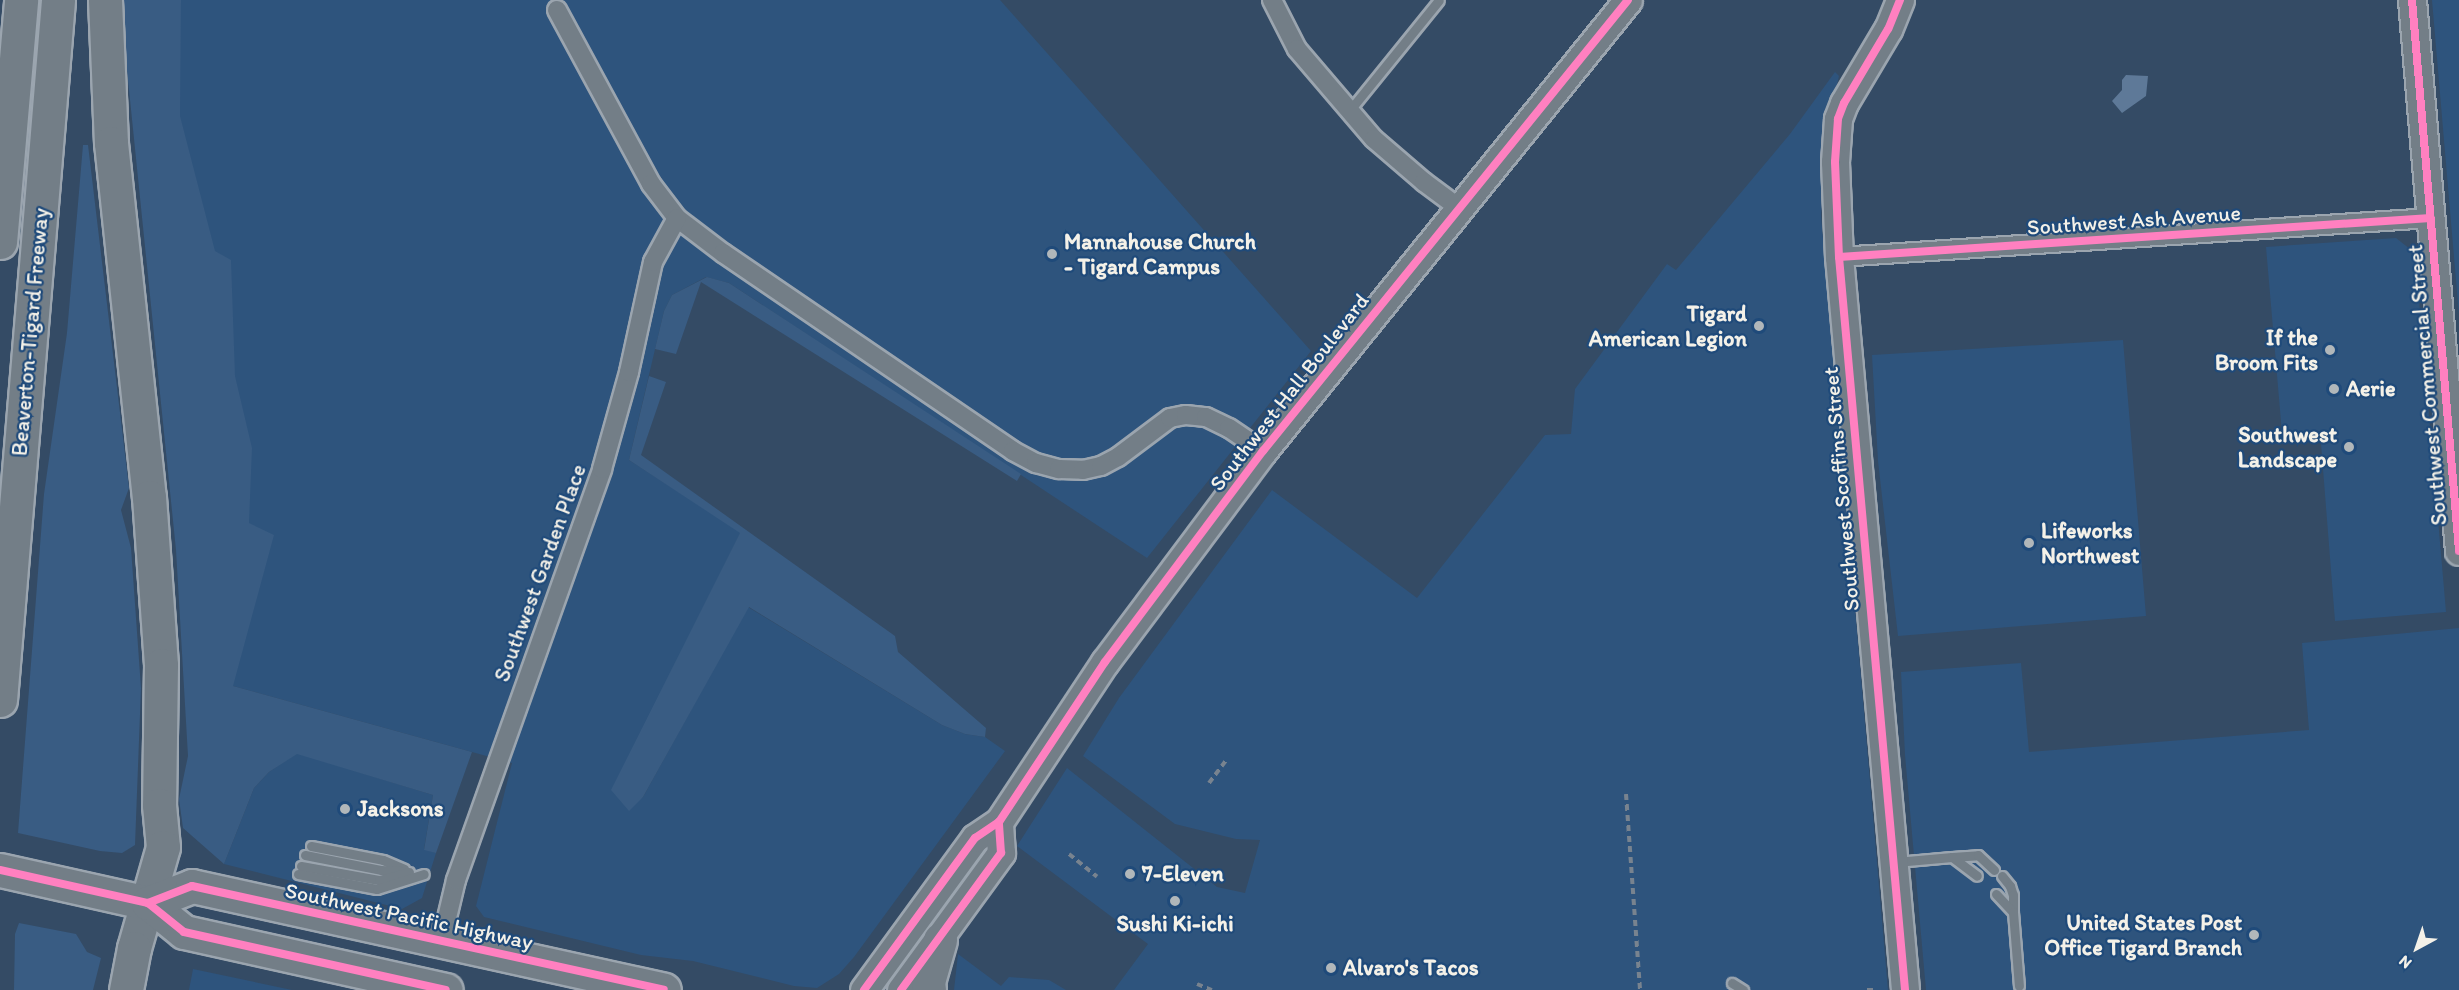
<!DOCTYPE html>
<html>
<head>
<meta charset="utf-8">
<style>
	body { margin:0 }
	#map { position:relative; width:2459px; height:990px; overflow:hidden; background:#344b65; font-family:Itim,sans-serif }
	div>[style] { position:absolute }
	.built>* { inset:0; background:#2e547d }
	.green>* { inset:0; background:#395c83 }
	.water>* { inset:0; background:#5e7998 }
	.path>* { height:4px; margin-top:-2px; transform-origin:0; background:repeating-linear-gradient(90deg,#78838f 0 6px,transparent 0 10.5px) }
	.roads { filter:drop-shadow(2px 0 #9ba5af) drop-shadow(-2px 0 #9ba5af) drop-shadow(0 2px #9ba5af) drop-shadow(0 -2px #9ba5af) }
	.lane>* { height:9px; margin:-4.5px; padding:0 4.5px; transform-origin:4.5px; border-radius:4.5px; background:#737e87 }
	.street>* { height:18px; margin:-9px; padding:0 9px; transform-origin:9px; border-radius:9px; background:#737e87 }
	.secondary>* { height:27px; margin:-13.5px; padding:0 13.5px; transform-origin:13.5px; border-radius:13.5px; background:#737e87 }
	.highway>* { height:33px; margin:-16.5px; padding:0 16.5px; transform-origin:16.5px; border-radius:16.5px; background:#737e87 }
	.cycleway>* { height:8px; margin:-4px; padding:0 4px; transform-origin:4px; border-radius:4px; background:#ff80c0 }
	.dots>* { width:16px; height:16px; translate:-50% -50%; box-sizing:border-box; border:3px solid #1f4a7a; border-radius:50% }
	span { translate:-50% -50%; white-space:nowrap; text-align:center; line-height:1.15; -webkit-text-stroke:4.5px #1f4a7a; paint-order:stroke }
	.street-label { font-size:22px; color:#f4f1e8 }
	.poi-label { font-size:22px; color:#f4f1e8; font-weight:700 }
	.left { translate:0 -50%; text-align:left }
	.right { translate:-100% -50%; text-align:right }
	.north { position:absolute; left:2387px; top:918px; width:60px; height:60px; -webkit-text-stroke:4px #1f4a7a; paint-order:stroke; rotate:220deg; font-size:16px; font-weight:700; line-height:24px; text-align:center; color:#f4f1e8 }
	.north::after { content:''; display:block; margin:auto; width:21px; height:27px; background:#f4f1e8; clip-path:polygon(50% 0,100% 100%,50% 72%,0 100%) }
</style>
</head>
<body>
<div id="map">
	<div class="built">
		<div style="clip-path:polygon(140px 0,1000px 0,1311px 351px,1147px 558px,729px 283px,706px 277px,672px 295px,664px 311px,629px 460px,741px 532px,612px 790px,638px 800px,643px 797px,748px 607px,942px 725px,965px 734px,985px 737px,1005px 751px,854px 957px,839px 974px,817px 988px,794px 986px,693px 961px,641px 955px,484px 917px,476px 906px,512px 763px,233px 686px)"></div>
		<div style="clip-path:polygon(2432px 0,2459px 0,2459px 315px,2451px 222px)"></div>
		<div style="clip-path:polygon(1835px 72px,1839px 76px,1825px 135px,1821px 216px,1888px 990px,1114px 990px,1148px 944px,1017px 846px,1067px 768px,1217px 887px,1245px 893px,1260px 840px,1236px 839px,1175px 824px,1083px 756px,1119px 698px,1272px 490px,1417px 598px,1545px 435px,1571px 434px,1575px 389px,1667px 264px,1676px 270px,1790px 134px)"></div>
		<div style="clip-path:polygon(2396px 238px,2415px 253px,2446px 612px,2335px 621px,2320px 431px,2282px 433px,2266px 247px)"></div>
		<div style="clip-path:polygon(2123px 340px,2146px 616px,1898px 636px,1878px 461px,1872px 355px)"></div>
		<div style="clip-path:polygon(2459px 628px,2459px 990px,1926px 990px,1905px 755px,1901px 672px,2021px 663px,2029px 752px,2309px 730px,2302px 643px)"></div>
		<div style="clip-path:polygon(297px 753px,433px 795px,424px 849px,436px 853px,422px 898px,402px 909px,224px 864px,254px 788px,269px 772px)"></div>
		<div style="clip-path:polygon(958px 954px,1001px 986px,1009px 977px,1049px 980px,1066px 990px,954px 990px)"></div>
		<div style="clip-path:polygon(193px 969px,292px 990px,189px 990px)"></div>
	</div>
	<div class="green">
		<div style="clip-path:polygon(124px 0,181px 0,180px 116px,215px 251px,231px 260px,235px 376px,252px 448px,249px 523px,274px 535px,233px 686px,472px 752px,436px 853px,424px 850px,433px 795px,297px 754px,269px 772px,254px 788px,224px 864px,183px 828px,179px 799px,188px 756px,176px 550px,123px 31px)"></div>
		<div style="clip-path:polygon(83px 145px,88px 145px,129px 488px,121px 510px,131px 548px,141px 688px,135px 845px,122px 853px,100px 851px,18px 833px,44px 494px,67px 333px)"></div>
		<div style="clip-path:polygon(707px 277px,729px 283px,1021px 474px,1017px 481px,701px 282px,676px 354px,655px 349px,664px 311px,672px 295px)"></div>
		<div style="clip-path:polygon(649px 376px,666px 382px,641px 455px,895px 636px,898px 652px,986px 728px,985px 737px,965px 734px,942px 725px,749px 607px,643px 797px,629px 811px,611px 790px,740px 533px,629px 460px)"></div>
		<div style="clip-path:polygon(19px 923px,76px 934px,87px 952px,101px 958px,93px 990px,14px 990px,15px 934px)"></div>
	</div>
	<div class="water">
		<div style="clip-path:polygon(2126px 75px,2148px 76px,2146px 96px,2122px 113px,2112px 101px,2122px 90px,2122px 80px)"></div>
	</div>
	<div class="path">
		<div style="left:1209px;top:783px;width:31px;rotate:-53deg"></div>
		<div style="left:1626px;top:794px;width:196px;rotate:85.9deg"></div>
		<div style="left:1069px;top:854px;width:36px;rotate:39deg"></div>
		<div style="left:1197px;top:984px;width:16px;rotate:22deg"></div>
		<div style="left:1867px;top:990px;width:6px"></div>
	</div>
	<div class="roads">
		<div class="lane">
			<div style="left:1350px;top:110px;width:141px;rotate:-51deg"></div>
			<div style="left:311px;top:846px;width:73px;rotate:11deg"></div>
			<div style="left:383px;top:860px;width:23px;rotate:23deg"></div>
			<div style="left:305px;top:855px;width:77px;rotate:11.2deg"></div>
			<div style="left:381px;top:870px;width:20px;rotate:3deg"></div>
			<div style="left:1952px;top:857px;width:26px;rotate:-4deg"></div>
			<div style="left:1978px;top:855px;width:22px;rotate:43deg"></div>
			<div style="left:1896px;top:862px;width:56px;rotate:-5.1deg"></div>
			<div style="left:1952px;top:857px;width:31px;rotate:37deg"></div>
			<div style="left:301px;top:866px;width:79px;rotate:10.2deg"></div>
			<div style="left:379px;top:880px;width:31px;rotate:-15deg"></div>
			<div style="left:298px;top:874px;width:80px;rotate:10.8deg"></div>
			<div style="left:377px;top:889px;width:49px;rotate:-17.7deg"></div>
			<div style="left:2002px;top:876px;width:13px;rotate:51deg"></div>
			<div style="left:2010px;top:886px;width:9px;rotate:72deg"></div>
			<div style="left:2013px;top:895px;width:17px;rotate:90deg"></div>
			<div style="left:1996px;top:894px;width:25px;rotate:47deg"></div>
			<div style="left:2013px;top:912px;width:74px;rotate:85.4deg"></div>
			<div style="left:1732px;top:983px;width:13px;rotate:32deg"></div>
		</div>
		<div class="street">
			<div style="left:1272px;top:0;width:55px;rotate:63deg"></div>
			<div style="left:1297px;top:49px;width:118px;rotate:49.5deg"></div>
			<div style="left:1374px;top:139px;width:66px;rotate:40.7deg"></div>
			<div style="left:1424px;top:182px;width:44px;rotate:36.6deg"></div>
			<div style="left:557px;top:10px;width:198px;rotate:61.6deg"></div>
			<div style="left:651px;top:184px;width:43px;rotate:52.6deg"></div>
			<div style="left:677px;top:218px;width:58px;rotate:37.3deg"></div>
			<div style="left:723px;top:253px;width:351px;rotate:34.3deg"></div>
			<div style="left:1013px;top:451px;width:26px;rotate:28deg"></div>
			<div style="left:1036px;top:463px;width:24px;rotate:15deg"></div>
			<div style="left:1059px;top:469px;width:24px;rotate:2deg"></div>
			<div style="left:1083px;top:470px;width:18px;rotate:-13deg"></div>
			<div style="left:1101px;top:466px;width:19px;rotate:-28deg"></div>
			<div style="left:1118px;top:457px;width:65px;rotate:-36.9deg"></div>
			<div style="left:1170px;top:418px;width:16px;rotate:-11deg"></div>
			<div style="left:1186px;top:415px;width:20px;rotate:6deg"></div>
			<div style="left:1206px;top:417px;width:25px;rotate:26deg"></div>
			<div style="left:1229px;top:428px;width:41px;rotate:34.1deg"></div>
			<div style="left:1839px;top:257px;width:593px;rotate:-3.77deg"></div>
			<div style="left:441px;top:943px;width:65px;rotate:-76.6deg"></div>
			<div style="left:456px;top:880px;width:436px;rotate:-70.4deg"></div>
			<div style="left:602px;top:469px;width:101px;rotate:-74.4deg"></div>
			<div style="left:629px;top:372px;width:113px;rotate:-77.7deg"></div>
			<div style="left:653px;top:262px;width:50px;rotate:-61.4deg"></div>
		</div>
		<div class="secondary">
			<div style="left:1900px;top:0;width:31px;rotate:112deg"></div>
			<div style="left:1888px;top:29px;width:86px;rotate:120.7deg"></div>
			<div style="left:1844px;top:103px;width:17px;rotate:111deg"></div>
			<div style="left:1838px;top:119px;width:43px;rotate:94deg"></div>
			<div style="left:1835px;top:162px;width:95px;rotate:87.6deg"></div>
			<div style="left:1839px;top:257px;width:736px;rotate:84.85deg"></div>
			<div style="left:2412px;top:0;width:553px;rotate:85.12deg"></div>
			<div style="left:864px;top:990px;width:188px;rotate:-53.9deg"></div>
			<div style="left:975px;top:838px;width:29px;rotate:-34deg"></div>
			<div style="left:999px;top:822px;width:192px;rotate:-56.5deg"></div>
			<div style="left:1105px;top:662px;width:264px;rotate:-53.2deg"></div>
			<div style="left:1263px;top:451px;width:580px;rotate:-51.02deg"></div>
			<div style="left:901px;top:990px;width:170px;rotate:-53.9deg"></div>
			<div style="left:1001px;top:853px;width:31px;rotate:-94deg"></div>
		</div>
		<div class="highway">
			<div style="left:105px;top:0;width:143px;rotate:87.6deg"></div>
			<div style="left:111px;top:143px;width:356px;rotate:83.9deg"></div>
			<div style="left:149px;top:497px;width:168px;rotate:85.9deg"></div>
			<div style="left:161px;top:665px;width:140px;rotate:90.8deg"></div>
			<div style="left:159px;top:805px;width:42px;rotate:84.6deg"></div>
			<div style="left:163px;top:847px;width:105px;rotate:106deg"></div>
			<div style="left:134px;top:948px;width:43px;rotate:100.8deg"></div>
			<div style="left:0;top:242px;width:243px;rotate:-85deg"></div>
			<div style="left:0;top:700px;width:702px;rotate:-85.26deg"></div>
			<div style="left:0;top:870px;width:152px;rotate:12.6deg"></div>
			<div style="left:148px;top:903px;width:46px;rotate:38.9deg"></div>
			<div style="left:184px;top:932px;width:268px;rotate:12.5deg"></div>
			<div style="left:148px;top:903px;width:47px;rotate:-21.1deg"></div>
			<div style="left:192px;top:886px;width:483px;rotate:12.4deg"></div>
			<div style="left:929px;top:990px;width:8px;rotate:-97deg"></div>
			<div style="left:928px;top:982px;width:44px;rotate:-74.1deg"></div>
		</div>
	</div>
	<div class="cycleway">
		<div style="left:1900px;top:0;width:31px;rotate:112deg"></div>
		<div style="left:1888px;top:29px;width:86px;rotate:120.7deg"></div>
		<div style="left:1844px;top:103px;width:17px;rotate:111deg"></div>
		<div style="left:1838px;top:119px;width:43px;rotate:94deg"></div>
		<div style="left:1835px;top:162px;width:95px;rotate:87.6deg"></div>
		<div style="left:1839px;top:257px;width:736px;rotate:84.85deg"></div>
		<div style="left:2412px;top:0;width:553px;rotate:85.12deg"></div>
		<div style="left:1839px;top:257px;width:593px;rotate:-3.77deg"></div>
		<div style="left:0;top:870px;width:152px;rotate:12.6deg"></div>
		<div style="left:148px;top:903px;width:46px;rotate:38.9deg"></div>
		<div style="left:184px;top:932px;width:268px;rotate:12.5deg"></div>
		<div style="left:148px;top:903px;width:47px;rotate:-21.1deg"></div>
		<div style="left:192px;top:886px;width:483px;rotate:12.4deg"></div>
		<div style="left:864px;top:990px;width:188px;rotate:-53.9deg"></div>
		<div style="left:975px;top:838px;width:29px;rotate:-34deg"></div>
		<div style="left:999px;top:822px;width:192px;rotate:-56.5deg"></div>
		<div style="left:1105px;top:662px;width:264px;rotate:-53.2deg"></div>
		<div style="left:1263px;top:451px;width:580px;rotate:-51.02deg"></div>
		<div style="left:901px;top:990px;width:170px;rotate:-53.9deg"></div>
		<div style="left:1001px;top:853px;width:31px;rotate:-94deg"></div>
	</div>
	<div class="dots">
		<div style="left:1052px;top:254px;background:#b1b7ba"></div>
		<div style="left:1759px;top:326px;background:#b1b7ba"></div>
		<div style="left:2330px;top:350px;background:#b1b7ba"></div>
		<div style="left:2334px;top:389px;background:#b1b7ba"></div>
		<div style="left:2349px;top:447px;background:#b1b7ba"></div>
		<div style="left:2029px;top:543px;background:#b1b7ba"></div>
		<div style="left:345px;top:809px;background:#b1b7ba"></div>
		<div style="left:1130px;top:874px;background:#b1b7ba"></div>
		<div style="left:1175px;top:901px;background:#b1b7ba"></div>
		<div style="left:2254px;top:935px;background:#b1b7ba"></div>
		<div style="left:1331px;top:968px;background:#b1b7ba"></div>
	</div>
	<div class="street-label">
		<span style="left:2134px;top:220px;rotate:-4deg">Southwest Ash Avenue</span>
		<span style="left:30px;top:332px;rotate:-85deg">Beaverton-Tigard Freeway</span>
		<span style="left:2427px;top:385px;rotate:-95deg">Southwest Commercial Street</span>
		<span style="left:1289px;top:392px;rotate:-52deg">Southwest Hall Boulevard</span>
		<span style="left:1841px;top:489px;rotate:-95deg">Southwest Scoffins Street</span>
		<span style="left:540px;top:573px;rotate:-70deg">Southwest Garden Place</span>
		<span style="left:409px;top:916px;rotate:12deg">Southwest Pacific Highway</span>
	</div>
	<div class="poi-label">
		<span class="left" style="left:1064px;top:254px">Mannahouse Church<br>- Tigard Campus</span>
		<span class="right" style="left:1747px;top:326px">Tigard<br>American Legion</span>
		<span class="right" style="left:2318px;top:350px">If the<br>Broom Fits</span>
		<span class="left" style="left:2346px;top:389px">Aerie</span>
		<span class="right" style="left:2337px;top:447px">Southwest<br>Landscape</span>
		<span class="left" style="left:2041px;top:543px">Lifeworks<br>Northwest</span>
		<span class="left" style="left:357px;top:809px">Jacksons</span>
		<span class="left" style="left:1142px;top:874px">7-Eleven</span>
		<span class="right" style="left:2242px;top:935px">United States Post<br>Office Tigard Branch</span>
		<span style="left:1175px;top:924px">Sushi Ki-ichi</span>
		<span class="left" style="left:1343px;top:968px">Alvaro's Tacos</span>
	</div>
	<div class="north">N</div>
</div>
</body>
</html>
